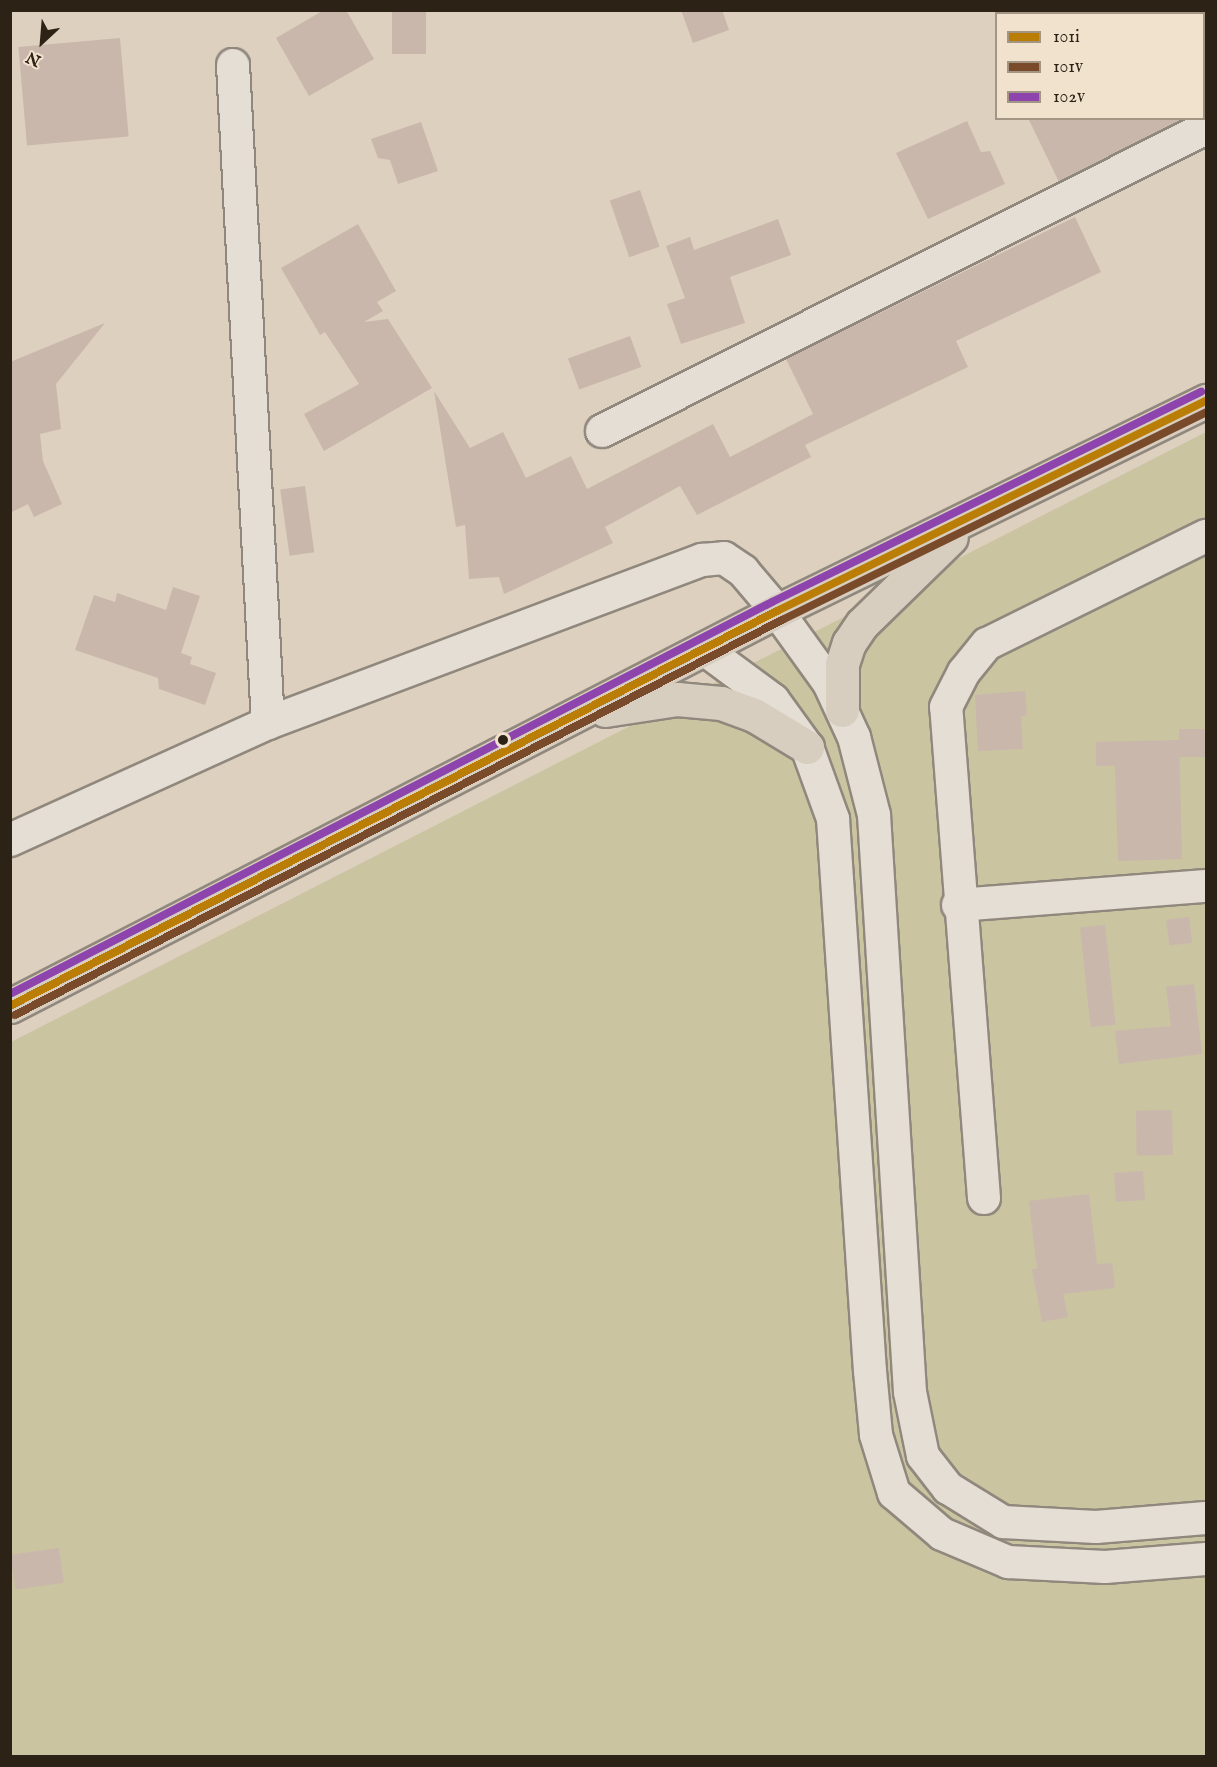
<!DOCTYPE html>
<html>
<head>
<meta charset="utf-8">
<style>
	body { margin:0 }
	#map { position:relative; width:1217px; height:1767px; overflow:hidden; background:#ddd0bf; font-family:"IM FELL English",serif }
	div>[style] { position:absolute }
	.green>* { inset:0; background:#cac4a1 }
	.building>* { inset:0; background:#c9b7ac; transform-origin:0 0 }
	.roads { filter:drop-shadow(2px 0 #91887d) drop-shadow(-2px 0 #91887d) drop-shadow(0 2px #91887d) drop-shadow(0 -2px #91887d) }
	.street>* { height:32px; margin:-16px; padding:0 16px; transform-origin:16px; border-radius:16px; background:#e4ded5 }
	.primary>* { height:33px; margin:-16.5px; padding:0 16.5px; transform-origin:16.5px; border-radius:16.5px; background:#d8cec0 }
	.bus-1>* { height:8px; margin:-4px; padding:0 4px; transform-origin:4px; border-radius:4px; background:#ba7e07 }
	.bus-2>* { height:8px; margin:-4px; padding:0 4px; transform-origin:4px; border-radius:4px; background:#7a4b2a }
	.bus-3>* { height:8px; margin:-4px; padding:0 4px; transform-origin:4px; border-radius:4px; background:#8e44ad }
	.dots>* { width:16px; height:16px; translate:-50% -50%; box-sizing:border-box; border:3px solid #f1e2cd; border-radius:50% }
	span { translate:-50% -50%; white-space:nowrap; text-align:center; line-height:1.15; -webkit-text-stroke:4.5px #f1e2cd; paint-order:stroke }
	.frame { position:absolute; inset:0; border:12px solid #2d2216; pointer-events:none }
	.legend { position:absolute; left:995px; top:12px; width:210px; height:108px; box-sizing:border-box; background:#f1e2cd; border:2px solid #a39584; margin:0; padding:8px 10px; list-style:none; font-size:18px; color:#2d2216 }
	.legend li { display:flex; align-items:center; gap:12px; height:30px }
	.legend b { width:30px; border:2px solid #a39584 }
	.north { position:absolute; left:12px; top:12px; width:60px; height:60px; -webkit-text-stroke:4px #f1e2cd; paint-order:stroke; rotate:206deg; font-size:16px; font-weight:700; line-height:24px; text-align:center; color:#2d2216 }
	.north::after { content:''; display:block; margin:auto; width:21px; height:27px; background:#2d2216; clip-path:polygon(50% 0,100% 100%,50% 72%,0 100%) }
</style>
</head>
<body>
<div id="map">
	<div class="green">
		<div style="clip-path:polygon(1206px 432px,1206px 1756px,11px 1756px,11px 1042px)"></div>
	</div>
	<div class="building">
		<div style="clip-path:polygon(324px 10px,346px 10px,374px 59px,309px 96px,276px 38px)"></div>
		<div style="left:392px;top:10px;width:34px;height:44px"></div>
		<div style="clip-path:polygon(681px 10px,722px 10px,729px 30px,693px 43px)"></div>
		<div style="left:120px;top:38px;width:99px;height:102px;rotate:85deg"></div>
		<div style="clip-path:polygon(1028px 118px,1185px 118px,1059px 182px)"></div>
		<div style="clip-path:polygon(967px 121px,981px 152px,990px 151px,1005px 184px,928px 219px,896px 153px)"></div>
		<div style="clip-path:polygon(421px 122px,438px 171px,398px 184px,390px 160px,378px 158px,371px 139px)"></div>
		<div style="left:640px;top:190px;width:60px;height:32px;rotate:71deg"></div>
		<div style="clip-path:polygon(1075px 217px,1101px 272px,956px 341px,968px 367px,805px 445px,811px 457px,697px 515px,680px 486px,605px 527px,613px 543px,504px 594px,499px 577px,469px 579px,465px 525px,456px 527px,434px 391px,470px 448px,503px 432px,526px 478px,571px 456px,587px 489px,713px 424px,730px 457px,813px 414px,786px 359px)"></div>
		<div style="clip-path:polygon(778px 219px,791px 255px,730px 277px,745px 323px,681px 344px,667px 304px,685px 298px,666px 246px,690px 237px,694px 250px)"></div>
		<div style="clip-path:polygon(358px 224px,396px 291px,377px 302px,383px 311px,364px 322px,388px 319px,432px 388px,324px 451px,304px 414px,359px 384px,325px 332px,320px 335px,281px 268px)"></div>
		<div style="clip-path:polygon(105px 323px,56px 384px,61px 429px,40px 434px,43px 461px,62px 504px,34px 517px,28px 504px,10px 513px,10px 362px)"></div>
		<div style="left:630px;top:336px;width:33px;height:66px;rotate:70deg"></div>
		<div style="left:305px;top:486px;width:67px;height:25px;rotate:82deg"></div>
		<div style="clip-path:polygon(173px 587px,200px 596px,181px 653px,192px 657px,190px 664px,216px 673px,205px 705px,159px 689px,158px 678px,75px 650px,94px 595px,115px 602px,117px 593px,166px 610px)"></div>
		<div style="clip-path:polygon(1025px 691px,1027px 715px,1021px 716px,1023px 749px,978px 751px,975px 695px)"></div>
		<div style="left:1206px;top:729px;width:28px;height:27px;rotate:90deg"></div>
		<div style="clip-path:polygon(1179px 740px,1182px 859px,1118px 861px,1115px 766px,1096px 766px,1096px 742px)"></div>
		<div style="left:1189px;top:917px;width:26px;height:23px;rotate:83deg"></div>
		<div style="left:1105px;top:925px;width:100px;height:25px;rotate:84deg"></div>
		<div style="clip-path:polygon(1194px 984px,1202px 1054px,1119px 1064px,1115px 1031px,1171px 1026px,1166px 987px)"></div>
		<div style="left:1172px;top:1110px;width:45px;height:36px;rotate:89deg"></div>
		<div style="left:1143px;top:1171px;width:29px;height:29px;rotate:86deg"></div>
		<div style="clip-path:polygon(1089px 1194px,1097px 1264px,1112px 1263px,1115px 1288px,1063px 1294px,1068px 1317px,1042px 1322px,1032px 1269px,1037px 1269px,1029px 1201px)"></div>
		<div style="left:59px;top:1548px;width:35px;height:49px;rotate:82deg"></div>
	</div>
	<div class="roads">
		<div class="street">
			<div style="left:233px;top:65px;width:659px;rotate:86.96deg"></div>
			<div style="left:602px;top:431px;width:676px;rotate:-26.64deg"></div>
			<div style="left:704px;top:649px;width:86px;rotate:36.5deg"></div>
			<div style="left:773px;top:700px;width:58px;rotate:54.1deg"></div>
			<div style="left:807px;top:747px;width:77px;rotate:70.1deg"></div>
			<div style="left:833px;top:819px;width:553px;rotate:86.17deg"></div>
			<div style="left:870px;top:1371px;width:64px;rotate:84.6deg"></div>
			<div style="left:876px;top:1435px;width:61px;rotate:72.8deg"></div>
			<div style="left:894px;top:1493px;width:63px;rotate:40.5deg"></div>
			<div style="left:942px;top:1534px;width:72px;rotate:23deg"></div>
			<div style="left:1008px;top:1562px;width:97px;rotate:3deg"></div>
			<div style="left:1105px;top:1567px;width:101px;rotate:-4.5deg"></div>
			<div style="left:10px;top:840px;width:283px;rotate:-24.4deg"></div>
			<div style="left:268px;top:723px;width:464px;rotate:-20.6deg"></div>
			<div style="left:702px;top:560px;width:22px;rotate:-5deg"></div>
			<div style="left:724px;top:558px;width:23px;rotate:34deg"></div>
			<div style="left:743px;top:571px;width:52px;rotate:49.6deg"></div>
			<div style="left:777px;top:611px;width:89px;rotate:54.2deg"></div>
			<div style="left:829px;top:683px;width:60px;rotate:65.2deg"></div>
			<div style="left:854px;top:737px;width:81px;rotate:75.6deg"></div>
			<div style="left:874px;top:815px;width:578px;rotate:86.43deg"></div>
			<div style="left:910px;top:1392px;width:65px;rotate:78.5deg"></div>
			<div style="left:923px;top:1456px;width:41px;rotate:52deg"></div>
			<div style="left:948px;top:1488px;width:65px;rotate:31.7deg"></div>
			<div style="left:1003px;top:1522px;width:93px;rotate:3.1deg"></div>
			<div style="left:1096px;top:1527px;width:110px;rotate:-4.7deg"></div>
			<div style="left:958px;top:905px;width:249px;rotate:-4.4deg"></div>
			<div style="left:984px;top:1198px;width:492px;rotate:-94.4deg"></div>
			<div style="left:946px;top:707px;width:39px;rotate:-63deg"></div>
			<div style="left:964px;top:672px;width:36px;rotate:-51deg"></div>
			<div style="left:987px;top:644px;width:244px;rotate:-26.3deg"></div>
		</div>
		<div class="primary">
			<div style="left:605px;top:710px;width:73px;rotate:-8.7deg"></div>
			<div style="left:677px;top:699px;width:44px;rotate:5.2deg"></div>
			<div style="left:721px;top:703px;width:35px;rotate:20deg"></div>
			<div style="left:754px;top:715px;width:62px;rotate:31.1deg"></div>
			<div style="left:842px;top:710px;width:46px;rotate:-90deg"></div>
			<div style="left:842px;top:664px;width:22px;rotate:-72deg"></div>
			<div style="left:849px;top:643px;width:23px;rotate:-56deg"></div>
			<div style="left:862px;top:624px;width:124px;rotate:-44.3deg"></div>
			<div style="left:10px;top:1006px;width:863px;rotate:-27.25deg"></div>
			<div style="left:777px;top:611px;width:478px;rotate:-26.1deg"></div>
		</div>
	</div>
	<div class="bus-1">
		<div style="left:10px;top:1006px;width:863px;rotate:-27.25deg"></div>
		<div style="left:777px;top:611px;width:478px;rotate:-26.1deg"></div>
	</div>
	<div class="bus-2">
		<div style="left:15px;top:1015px;width:863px;rotate:-27.25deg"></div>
		<div style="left:782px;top:620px;width:472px;rotate:-26.1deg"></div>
	</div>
	<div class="bus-3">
		<div style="left:10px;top:994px;width:857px;rotate:-27.22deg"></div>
		<div style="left:772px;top:602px;width:478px;rotate:-26.1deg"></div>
	</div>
	<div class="dots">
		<div style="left:503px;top:740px;background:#2d2216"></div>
	</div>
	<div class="frame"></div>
	<ul class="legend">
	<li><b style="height:8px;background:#ba7e07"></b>101i</li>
	<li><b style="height:8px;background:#7a4b2a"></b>101v</li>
	<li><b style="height:8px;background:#8e44ad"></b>102v</li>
	</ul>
	<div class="north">N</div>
</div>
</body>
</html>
